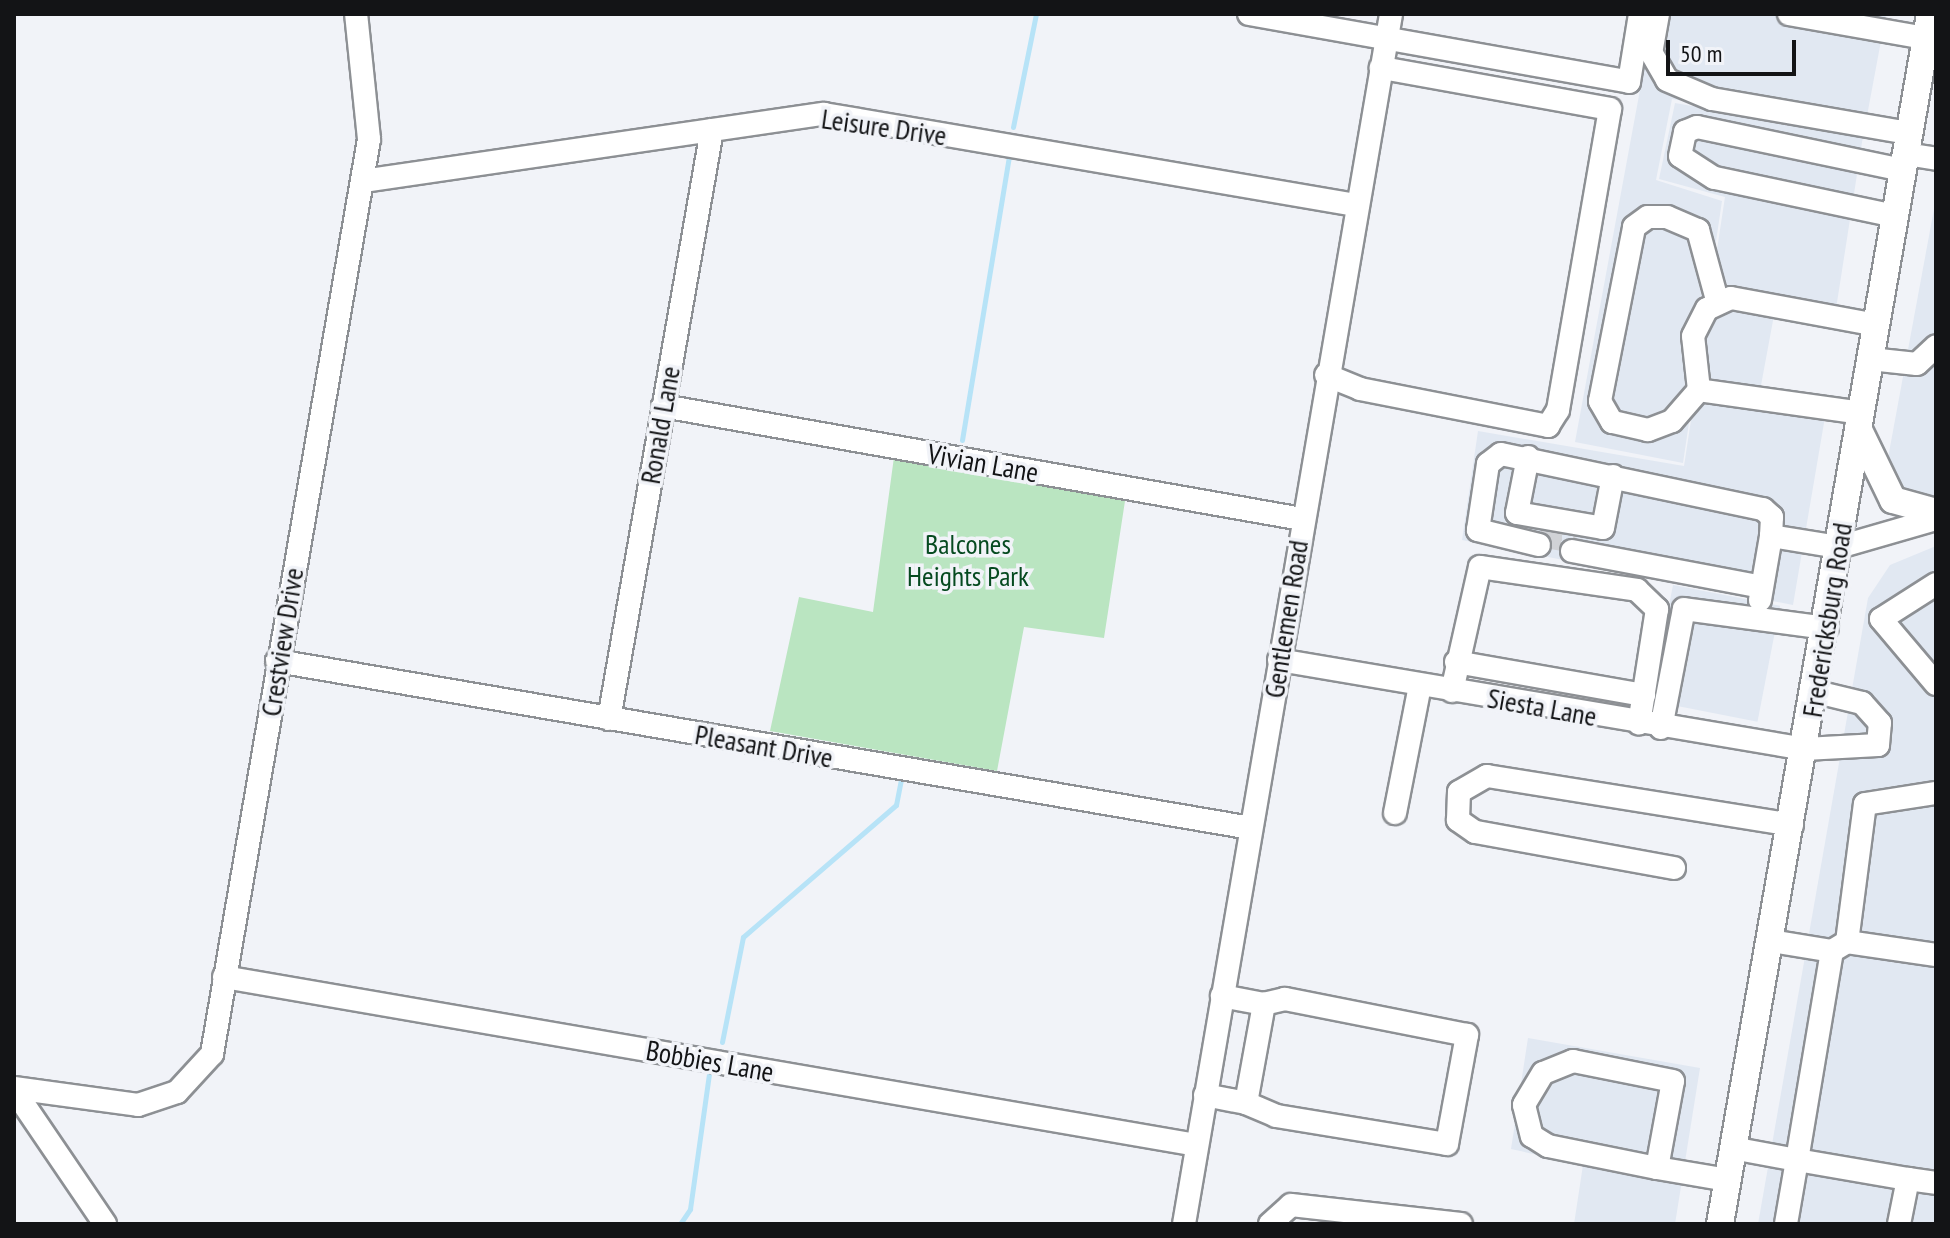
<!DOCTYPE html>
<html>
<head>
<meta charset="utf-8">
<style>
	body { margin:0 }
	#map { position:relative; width:1950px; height:1238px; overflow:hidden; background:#f1f3f8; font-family:"PT Sans Narrow",sans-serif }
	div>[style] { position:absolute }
	.built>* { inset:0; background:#e1e8f2; transform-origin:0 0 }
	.green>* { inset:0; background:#bae5c1 }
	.stream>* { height:5px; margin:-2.5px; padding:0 2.5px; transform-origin:2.5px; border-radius:2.5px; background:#b7e3f7 }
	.minor-tunnel>* { height:22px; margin-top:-11px; transform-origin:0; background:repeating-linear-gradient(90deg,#d0d2d6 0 22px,transparent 0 33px) }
	.roads { filter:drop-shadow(2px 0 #8d9094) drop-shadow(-2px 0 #8d9094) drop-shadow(0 2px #8d9094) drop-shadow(0 -2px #8d9094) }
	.minor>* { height:22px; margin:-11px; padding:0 11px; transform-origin:11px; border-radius:11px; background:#fff }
	.major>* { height:26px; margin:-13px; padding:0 13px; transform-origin:13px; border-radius:13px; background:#fff }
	span { translate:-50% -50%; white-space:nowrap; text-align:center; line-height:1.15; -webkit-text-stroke:7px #f1f3f8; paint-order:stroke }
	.street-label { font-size:28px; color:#131416 }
	.park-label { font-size:28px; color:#064a20 }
	.frame { position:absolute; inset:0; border:16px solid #131416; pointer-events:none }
	.scale { position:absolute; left:1666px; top:40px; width:130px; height:36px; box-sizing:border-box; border:4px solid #131416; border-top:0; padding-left:10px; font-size:24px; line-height:28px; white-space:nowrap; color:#131416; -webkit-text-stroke:6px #f1f3f8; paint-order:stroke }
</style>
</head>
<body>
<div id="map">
	<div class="built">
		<div style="clip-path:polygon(1654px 14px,1886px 14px,1864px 132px,1672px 99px,1656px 180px,1722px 201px,1683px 463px,1575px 442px)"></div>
		<div style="clip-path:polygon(1675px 103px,1863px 136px,1836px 309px,1777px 299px,1757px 407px,1825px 417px,1793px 605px,1462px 540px,1478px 431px,1684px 466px,1725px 197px,1659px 179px)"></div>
		<div style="clip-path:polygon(1936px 198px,1936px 498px,1915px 500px,1890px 478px,1888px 458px)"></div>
		<div style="clip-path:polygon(1936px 546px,1936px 1224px,1758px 1224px,1868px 598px,1890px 565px)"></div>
		<div style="left:1673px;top:585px;width:109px;height:118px;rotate:11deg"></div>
		<div style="clip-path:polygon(1528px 1038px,1700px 1068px,1675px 1224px,1574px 1224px,1583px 1165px,1511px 1149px)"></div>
	</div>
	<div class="green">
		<div style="clip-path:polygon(894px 457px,1125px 501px,1104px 638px,1024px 627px,997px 771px,770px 731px,799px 597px,873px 612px)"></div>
	</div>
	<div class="stream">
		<div style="left:1013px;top:127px;width:115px;rotate:-78.5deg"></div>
		<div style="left:962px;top:440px;width:287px;rotate:-80.6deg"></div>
		<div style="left:722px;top:1042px;width:107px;rotate:-78.7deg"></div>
		<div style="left:743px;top:937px;width:202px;rotate:-40.8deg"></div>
		<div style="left:896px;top:805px;width:26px;rotate:-79deg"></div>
		<div style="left:680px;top:1224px;width:18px;rotate:-56deg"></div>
		<div style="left:690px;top:1209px;width:137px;rotate:-82deg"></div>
	</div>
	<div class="minor-tunnel">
		<div style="left:1540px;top:536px;width:35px;rotate:10deg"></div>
	</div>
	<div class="roads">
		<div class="minor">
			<div style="left:1249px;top:14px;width:386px;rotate:10.1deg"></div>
			<div style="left:1629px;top:82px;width:69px;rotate:-80.8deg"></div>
			<div style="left:1658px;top:14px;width:39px;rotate:100deg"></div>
			<div style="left:1651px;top:52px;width:32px;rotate:60deg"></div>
			<div style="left:1667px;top:80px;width:49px;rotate:22.9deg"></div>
			<div style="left:1712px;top:99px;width:200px;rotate:9.8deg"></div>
			<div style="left:1789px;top:14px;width:138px;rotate:10deg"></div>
			<div style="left:1906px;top:154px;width:30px;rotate:9deg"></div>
			<div style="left:363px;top:181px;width:466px;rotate:-8.3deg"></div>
			<div style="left:824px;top:114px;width:540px;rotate:9.71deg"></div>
			<div style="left:1895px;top:216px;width:185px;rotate:-168.1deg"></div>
			<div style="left:1714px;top:178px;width:40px;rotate:-147.1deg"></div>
			<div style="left:1680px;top:156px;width:25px;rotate:-78deg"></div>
			<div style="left:1685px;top:132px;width:13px;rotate:-23deg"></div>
			<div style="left:1697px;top:127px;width:210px;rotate:11.8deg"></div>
			<div style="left:1870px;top:359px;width:47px;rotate:6.1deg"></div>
			<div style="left:1917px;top:364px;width:26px;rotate:-43deg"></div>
			<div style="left:1326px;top:375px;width:37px;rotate:22deg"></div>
			<div style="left:1360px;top:389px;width:192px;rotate:11.1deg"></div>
			<div style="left:1548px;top:426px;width:19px;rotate:-58deg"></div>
			<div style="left:1558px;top:410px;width:305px;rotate:-80.2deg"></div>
			<div style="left:1610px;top:109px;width:233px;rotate:-169.8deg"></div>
			<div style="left:1699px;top:390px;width:41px;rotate:131.1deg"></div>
			<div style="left:1672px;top:421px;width:26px;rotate:159deg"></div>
			<div style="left:1648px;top:430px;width:37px;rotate:-167deg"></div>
			<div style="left:1612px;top:422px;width:24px;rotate:-120deg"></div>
			<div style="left:1600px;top:401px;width:177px;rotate:-78.9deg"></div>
			<div style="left:1634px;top:227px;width:17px;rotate:-36deg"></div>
			<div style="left:1648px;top:217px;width:19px"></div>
			<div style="left:1667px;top:217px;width:34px;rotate:23deg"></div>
			<div style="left:1698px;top:230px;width:73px;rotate:74.8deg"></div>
			<div style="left:663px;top:406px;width:649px;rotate:10.03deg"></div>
			<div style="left:1862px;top:413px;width:165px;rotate:-172deg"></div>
			<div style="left:1699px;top:390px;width:54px;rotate:-96.3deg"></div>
			<div style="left:1693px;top:336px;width:30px;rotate:-63deg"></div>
			<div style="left:1707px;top:309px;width:26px;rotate:-25deg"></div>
			<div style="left:1731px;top:298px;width:147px;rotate:10.5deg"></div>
			<div style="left:1528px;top:457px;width:57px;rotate:101.1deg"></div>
			<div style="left:1517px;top:513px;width:87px;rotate:9.9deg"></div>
			<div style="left:1603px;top:528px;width:53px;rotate:-79.1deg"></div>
			<div style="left:1539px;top:545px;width:63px;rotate:-166.2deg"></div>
			<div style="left:1478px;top:530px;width:67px;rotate:-81.4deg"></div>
			<div style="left:1488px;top:464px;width:16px;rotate:-38deg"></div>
			<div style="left:1501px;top:454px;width:268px;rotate:11.9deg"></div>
			<div style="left:1763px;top:509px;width:12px;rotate:42deg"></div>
			<div style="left:1772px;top:517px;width:19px;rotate:93deg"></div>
			<div style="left:1771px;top:536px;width:69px;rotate:9.2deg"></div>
			<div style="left:1839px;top:547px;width:101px;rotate:-16.1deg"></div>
			<div style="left:1572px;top:551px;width:193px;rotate:10.7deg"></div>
			<div style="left:1936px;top:584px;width:65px;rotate:147.5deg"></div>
			<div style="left:1881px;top:619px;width:85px;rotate:49.8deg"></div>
			<div style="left:1760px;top:600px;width:65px;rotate:-80.2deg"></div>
			<div style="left:1279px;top:660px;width:533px;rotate:9.6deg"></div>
			<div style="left:1805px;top:749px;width:73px;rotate:-3.1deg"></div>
			<div style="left:1878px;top:745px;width:22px;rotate:-85deg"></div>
			<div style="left:1880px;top:723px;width:27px;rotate:-132deg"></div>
			<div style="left:1862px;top:703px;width:46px;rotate:-166.3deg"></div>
			<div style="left:277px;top:661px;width:988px;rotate:9.73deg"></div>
			<div style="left:1456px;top:662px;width:191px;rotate:10deg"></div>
			<div style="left:1452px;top:691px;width:127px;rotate:-77.3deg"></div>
			<div style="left:1480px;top:567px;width:159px;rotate:8.3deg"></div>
			<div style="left:1637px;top:590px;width:28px;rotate:44deg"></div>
			<div style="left:1657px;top:609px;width:116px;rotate:98.9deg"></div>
			<div style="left:609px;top:719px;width:598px;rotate:-80.08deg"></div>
			<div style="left:1661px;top:728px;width:121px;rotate:-79.1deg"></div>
			<div style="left:1684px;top:609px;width:144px;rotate:7.6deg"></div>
			<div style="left:1395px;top:813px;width:130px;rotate:-78.9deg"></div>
			<div style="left:1674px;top:868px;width:202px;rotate:-169.7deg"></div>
			<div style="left:1475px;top:832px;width:21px;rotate:-145deg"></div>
			<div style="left:1458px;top:820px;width:28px;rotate:-88deg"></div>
			<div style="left:1459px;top:792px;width:32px;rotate:-30deg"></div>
			<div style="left:1487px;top:776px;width:309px;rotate:9.1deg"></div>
			<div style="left:1771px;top:941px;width:62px;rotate:9.3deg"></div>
			<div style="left:1832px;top:951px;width:212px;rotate:99.5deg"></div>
			<div style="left:1797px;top:1160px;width:113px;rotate:9.7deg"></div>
			<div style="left:1847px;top:942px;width:90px;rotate:8.3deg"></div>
			<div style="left:1832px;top:951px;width:17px;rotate:-31deg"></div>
			<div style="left:1847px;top:942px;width:139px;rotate:-82.6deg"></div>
			<div style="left:1865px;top:804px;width:72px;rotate:-8.8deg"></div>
			<div style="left:224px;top:977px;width:987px;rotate:9.8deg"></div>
			<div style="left:14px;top:1088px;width:125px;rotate:7.8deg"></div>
			<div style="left:138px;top:1105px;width:41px;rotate:-18.4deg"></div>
			<div style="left:177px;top:1092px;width:52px;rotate:-47.4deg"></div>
			<div style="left:212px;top:1054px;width:928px;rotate:-80.26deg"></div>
			<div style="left:369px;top:139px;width:126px;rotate:-95.9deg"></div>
			<div style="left:14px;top:1090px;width:162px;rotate:55.8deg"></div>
			<div style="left:1205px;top:1095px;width:42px;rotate:11deg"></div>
			<div style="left:1246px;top:1103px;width:101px;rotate:-79.7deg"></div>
			<div style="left:1264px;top:1004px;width:43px;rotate:-169.2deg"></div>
			<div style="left:1246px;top:1103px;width:33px;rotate:23deg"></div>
			<div style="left:1276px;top:1116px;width:173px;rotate:9.3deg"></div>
			<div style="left:1447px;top:1144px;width:111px;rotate:-79.6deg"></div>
			<div style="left:1467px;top:1035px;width:186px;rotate:-168.8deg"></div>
			<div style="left:1285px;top:999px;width:22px;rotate:167deg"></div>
			<div style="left:1732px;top:1148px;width:66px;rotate:10.5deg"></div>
			<div style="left:1797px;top:1160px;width:65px;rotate:99.8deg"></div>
			<div style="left:1657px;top:1168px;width:88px;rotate:-79.6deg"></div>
			<div style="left:1673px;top:1081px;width:102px;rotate:-168.7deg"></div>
			<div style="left:1573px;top:1061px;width:32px;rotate:158deg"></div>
			<div style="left:1543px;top:1073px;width:37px;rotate:121deg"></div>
			<div style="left:1524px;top:1105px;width:32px;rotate:76deg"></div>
			<div style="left:1532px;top:1136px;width:19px;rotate:32deg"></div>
			<div style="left:1548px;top:1146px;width:111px;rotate:11.4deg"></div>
			<div style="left:1657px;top:1168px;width:71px;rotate:9.7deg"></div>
			<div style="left:1184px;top:1224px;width:1228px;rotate:-80.29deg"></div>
			<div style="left:1270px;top:1224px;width:28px;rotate:-42deg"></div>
			<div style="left:1291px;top:1205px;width:171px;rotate:6.4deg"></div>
			<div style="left:1899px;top:1224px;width:46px;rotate:-78.7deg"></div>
			<div style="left:1908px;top:1179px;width:28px;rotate:8deg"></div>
		</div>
		<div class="major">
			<div style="left:1858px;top:428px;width:80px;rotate:64.1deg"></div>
			<div style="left:1893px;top:500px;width:45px;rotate:15.6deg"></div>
			<div style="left:1720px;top:1224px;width:1228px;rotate:-80.15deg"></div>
		</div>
	</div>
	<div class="street-label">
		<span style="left:884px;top:127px;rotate:8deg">Leisure Drive</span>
		<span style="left:660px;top:425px;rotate:-80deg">Ronald Lane</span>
		<span style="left:983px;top:463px;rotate:10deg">Vivian Lane</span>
		<span style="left:1286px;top:619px;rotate:-81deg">Gentlemen Road</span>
		<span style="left:1827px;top:620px;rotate:-81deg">Fredericksburg Road</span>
		<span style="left:282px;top:642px;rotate:-81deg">Crestview Drive</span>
		<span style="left:1542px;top:707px;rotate:10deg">Siesta Lane</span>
		<span style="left:764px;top:746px;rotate:10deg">Pleasant Drive</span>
		<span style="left:710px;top:1061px;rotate:10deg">Bobbies Lane</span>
	</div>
	<div class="park-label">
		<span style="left:968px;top:560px">Balcones<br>Heights Park</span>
	</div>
	<div class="frame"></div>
	<div class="scale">50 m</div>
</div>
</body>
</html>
